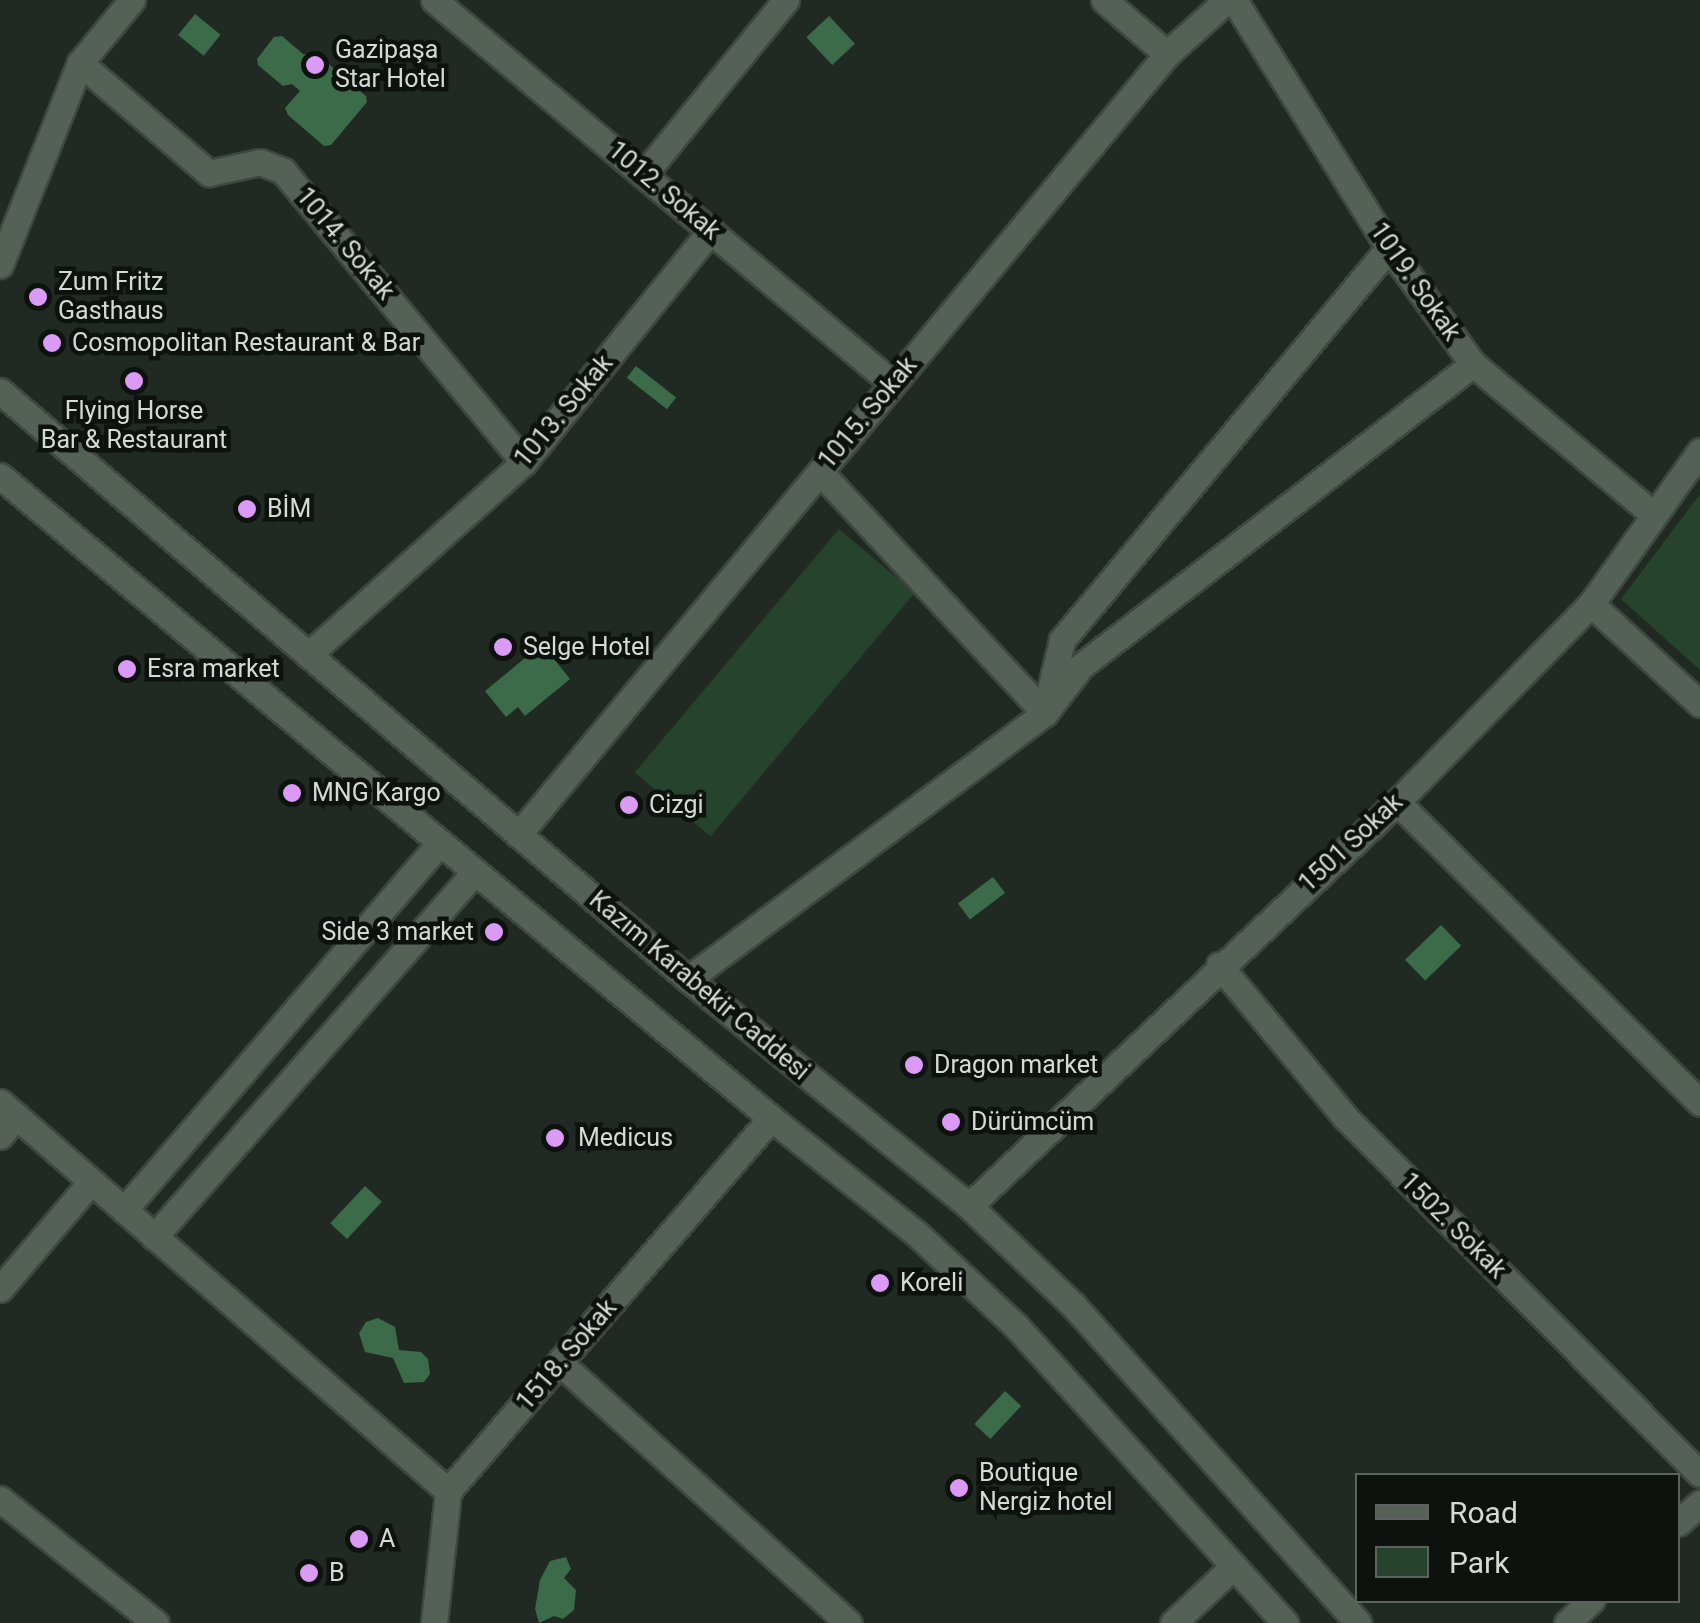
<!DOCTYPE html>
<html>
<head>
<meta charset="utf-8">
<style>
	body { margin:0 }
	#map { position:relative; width:1700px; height:1623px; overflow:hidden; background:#202a22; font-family:Roboto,sans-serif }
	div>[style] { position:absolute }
	.green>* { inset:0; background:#25432d; transform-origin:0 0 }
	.water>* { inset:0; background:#3b6b49; transform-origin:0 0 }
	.roads { filter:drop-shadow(2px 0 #3e4740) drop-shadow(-2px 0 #3e4740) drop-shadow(0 2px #3e4740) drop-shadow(0 -2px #3e4740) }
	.minor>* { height:25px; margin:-12.5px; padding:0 12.5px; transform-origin:12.5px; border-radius:12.5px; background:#556157 }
	.secondary>* { height:25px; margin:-12.5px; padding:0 12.5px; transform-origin:12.5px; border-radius:12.5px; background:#556157 }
	.dots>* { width:28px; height:28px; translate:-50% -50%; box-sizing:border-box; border:5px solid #0d120e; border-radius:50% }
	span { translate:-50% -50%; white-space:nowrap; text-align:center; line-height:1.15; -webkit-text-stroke:9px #0d120e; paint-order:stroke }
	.poi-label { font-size:25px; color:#d4dbd5 }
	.left { translate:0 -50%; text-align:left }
	.right { translate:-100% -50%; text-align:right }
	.street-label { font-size:25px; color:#d4dbd5 }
	.legend { position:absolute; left:1355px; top:1473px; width:325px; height:130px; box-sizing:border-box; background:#0d120e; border:2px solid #5d625e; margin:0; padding:12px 18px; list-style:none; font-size:30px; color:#d4dbd5 }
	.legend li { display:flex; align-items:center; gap:20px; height:50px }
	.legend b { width:50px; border:2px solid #5d625e }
</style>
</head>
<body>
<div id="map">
	<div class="green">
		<div style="clip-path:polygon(1700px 494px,1700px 670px,1621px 599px)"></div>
		<div style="left:839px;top:529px;width:99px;height:318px;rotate:40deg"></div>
	</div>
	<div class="water">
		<div style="left:195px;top:14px;width:33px;height:27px;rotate:39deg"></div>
		<div style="left:829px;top:16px;width:38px;height:31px;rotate:47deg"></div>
		<div style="clip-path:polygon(282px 36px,303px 54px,317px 54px,366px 96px,367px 102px,331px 145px,324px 146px,288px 115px,285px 108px,300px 91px,292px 84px,283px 86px,258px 65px,257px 59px,274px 37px)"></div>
		<div style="left:636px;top:366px;width:51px;height:15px;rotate:38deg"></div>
		<div style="clip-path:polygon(542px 644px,570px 679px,525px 716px,518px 707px,506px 717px,485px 691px)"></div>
		<div style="left:993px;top:877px;width:20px;height:44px;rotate:53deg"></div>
		<div style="left:1441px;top:925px;width:29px;height:50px;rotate:46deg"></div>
		<div style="left:365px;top:1186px;width:23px;height:51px;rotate:43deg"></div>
		<div style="clip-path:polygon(378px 1318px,395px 1327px,399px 1350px,421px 1352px,428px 1359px,430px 1374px,424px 1382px,404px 1383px,393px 1358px,365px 1352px,359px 1333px,366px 1322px)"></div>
		<div style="left:1005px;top:1391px;width:22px;height:45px;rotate:43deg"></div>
		<div style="clip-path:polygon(566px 1557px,571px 1569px,564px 1578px,576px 1590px,574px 1610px,563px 1619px,554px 1616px,539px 1623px,535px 1609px,540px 1580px,550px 1561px)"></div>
	</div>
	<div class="roads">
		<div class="minor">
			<div style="left:434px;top:0;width:597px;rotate:39.9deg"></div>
			<div style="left:1104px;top:0;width:83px;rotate:40.6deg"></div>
			<div style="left:1234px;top:0;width:292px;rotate:58deg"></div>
			<div style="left:1389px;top:248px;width:143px;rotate:54.1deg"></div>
			<div style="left:1473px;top:364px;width:233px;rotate:39.8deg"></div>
			<div style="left:80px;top:63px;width:170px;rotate:40.5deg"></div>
			<div style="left:209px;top:173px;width:52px;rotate:-12.2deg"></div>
			<div style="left:260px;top:162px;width:25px;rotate:21deg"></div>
			<div style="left:283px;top:171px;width:378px;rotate:50.4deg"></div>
			<div style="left:644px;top:174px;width:225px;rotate:-50.8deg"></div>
			<div style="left:0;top:265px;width:217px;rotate:-68.4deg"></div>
			<div style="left:80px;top:63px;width:82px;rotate:-50.5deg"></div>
			<div style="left:820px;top:472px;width:330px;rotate:47deg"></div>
			<div style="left:1591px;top:604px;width:148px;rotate:42.5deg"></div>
			<div style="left:308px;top:655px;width:290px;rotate:-41.8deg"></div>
			<div style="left:524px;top:462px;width:298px;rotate:-51.1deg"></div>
			<div style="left:1047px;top:703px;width:65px;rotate:-76.6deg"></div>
			<div style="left:1062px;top:640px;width:510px;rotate:-50.17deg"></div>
			<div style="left:1397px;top:802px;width:427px;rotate:44.8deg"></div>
			<div style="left:518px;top:835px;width:1015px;rotate:-50.27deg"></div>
			<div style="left:1167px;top:54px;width:81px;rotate:-42deg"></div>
			<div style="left:1219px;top:965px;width:197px;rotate:50.3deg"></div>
			<div style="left:1345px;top:1117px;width:503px;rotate:45.16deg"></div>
			<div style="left:688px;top:979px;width:445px;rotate:-36.7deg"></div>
			<div style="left:1045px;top:713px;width:59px;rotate:-52.5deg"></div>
			<div style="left:1081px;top:666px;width:495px;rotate:-37.6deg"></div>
			<div style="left:0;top:1102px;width:593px;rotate:40.97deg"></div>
			<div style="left:0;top:1136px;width:26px;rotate:-51deg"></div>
			<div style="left:969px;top:1206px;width:589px;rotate:-43.35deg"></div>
			<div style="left:1397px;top:802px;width:277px;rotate:-45.6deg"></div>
			<div style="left:1591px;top:604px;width:188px;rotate:-54.5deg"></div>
			<div style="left:124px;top:1210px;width:485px;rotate:-49.3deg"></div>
			<div style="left:154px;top:1237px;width:487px;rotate:-48.7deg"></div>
			<div style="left:0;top:1289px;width:139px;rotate:-49.7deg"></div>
			<div style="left:561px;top:1364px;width:387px;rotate:42deg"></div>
			<div style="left:0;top:1499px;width:199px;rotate:38.5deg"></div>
			<div style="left:1678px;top:1523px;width:30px;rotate:-42deg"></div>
			<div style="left:434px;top:1623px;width:133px;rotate:-83.9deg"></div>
			<div style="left:448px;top:1491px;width:493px;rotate:-49.1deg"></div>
			<div style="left:1173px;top:1623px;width:83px;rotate:-43.1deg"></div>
			<div style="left:1567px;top:1623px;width:34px;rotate:-43deg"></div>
		</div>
		<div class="secondary">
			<div style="left:0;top:391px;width:905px;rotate:40.52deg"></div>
			<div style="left:688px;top:979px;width:361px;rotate:38.9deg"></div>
			<div style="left:969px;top:1206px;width:144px;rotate:43.6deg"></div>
			<div style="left:1073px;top:1305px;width:427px;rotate:48.1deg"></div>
			<div style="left:0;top:476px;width:1003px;rotate:39.78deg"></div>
			<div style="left:771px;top:1118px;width:186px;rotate:38.5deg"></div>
			<div style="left:917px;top:1234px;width:135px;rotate:42.9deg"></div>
			<div style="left:1016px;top:1326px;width:401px;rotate:47.8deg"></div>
		</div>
	</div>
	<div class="dots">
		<div style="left:315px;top:65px;background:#da9af6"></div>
		<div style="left:38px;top:297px;background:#da9af6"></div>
		<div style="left:52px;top:343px;background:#da9af6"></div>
		<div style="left:134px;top:381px;background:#da9af6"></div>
		<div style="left:247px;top:509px;background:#da9af6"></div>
		<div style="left:503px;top:647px;background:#da9af6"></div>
		<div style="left:127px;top:669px;background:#da9af6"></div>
		<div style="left:292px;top:793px;background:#da9af6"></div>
		<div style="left:629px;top:805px;background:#da9af6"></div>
		<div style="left:494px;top:932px;background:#da9af6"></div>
		<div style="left:914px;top:1065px;background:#da9af6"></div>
		<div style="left:951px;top:1122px;background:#da9af6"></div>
		<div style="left:555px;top:1138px;background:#da9af6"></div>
		<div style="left:880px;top:1283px;background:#da9af6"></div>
		<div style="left:959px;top:1488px;background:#da9af6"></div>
		<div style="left:359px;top:1539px;background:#da9af6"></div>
		<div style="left:309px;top:1573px;background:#da9af6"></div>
	</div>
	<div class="poi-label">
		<span class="left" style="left:335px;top:65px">Gazipaşa<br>Star Hotel</span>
		<span class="left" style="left:58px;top:297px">Zum Fritz<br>Gasthaus</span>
		<span class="left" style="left:72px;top:343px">Cosmopolitan Restaurant &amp; Bar</span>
		<span style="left:134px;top:426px">Flying Horse<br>Bar &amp; Restaurant</span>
		<span class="left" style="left:267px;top:509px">BİM</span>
		<span class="left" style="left:523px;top:647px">Selge Hotel</span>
		<span class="left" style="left:147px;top:669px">Esra market</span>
		<span class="left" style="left:312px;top:793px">MNG Kargo</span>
		<span class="left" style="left:649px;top:805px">Cizgi</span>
		<span class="right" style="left:474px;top:932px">Side 3 market</span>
		<span class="left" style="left:934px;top:1065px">Dragon market</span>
		<span class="left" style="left:971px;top:1122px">Dürümcüm</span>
		<span class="left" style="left:578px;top:1138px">Medicus</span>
		<span class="left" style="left:900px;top:1283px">Koreli</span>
		<span class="left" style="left:979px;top:1488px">Boutique<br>Nergiz hotel</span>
		<span class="left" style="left:379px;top:1539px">A</span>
		<span class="left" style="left:329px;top:1573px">B</span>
	</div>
	<div class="street-label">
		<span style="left:664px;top:191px;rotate:40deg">1012. Sokak</span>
		<span style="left:345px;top:244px;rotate:50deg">1014. Sokak</span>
		<span style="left:1415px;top:282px;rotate:55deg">1019. Sokak</span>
		<span style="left:564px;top:411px;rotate:-50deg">1013. Sokak</span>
		<span style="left:868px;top:413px;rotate:-50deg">1015. Sokak</span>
		<span style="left:1351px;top:843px;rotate:-43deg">1501 Sokak</span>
		<span style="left:699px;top:986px;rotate:40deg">Kazım Karabekir Caddesi</span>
		<span style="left:1453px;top:1226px;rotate:45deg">1502. Sokak</span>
		<span style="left:567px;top:1355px;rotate:-49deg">1518. Sokak</span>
	</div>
	<ul class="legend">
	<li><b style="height:12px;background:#556157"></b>Road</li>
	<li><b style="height:28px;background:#25432d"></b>Park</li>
	</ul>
</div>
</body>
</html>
